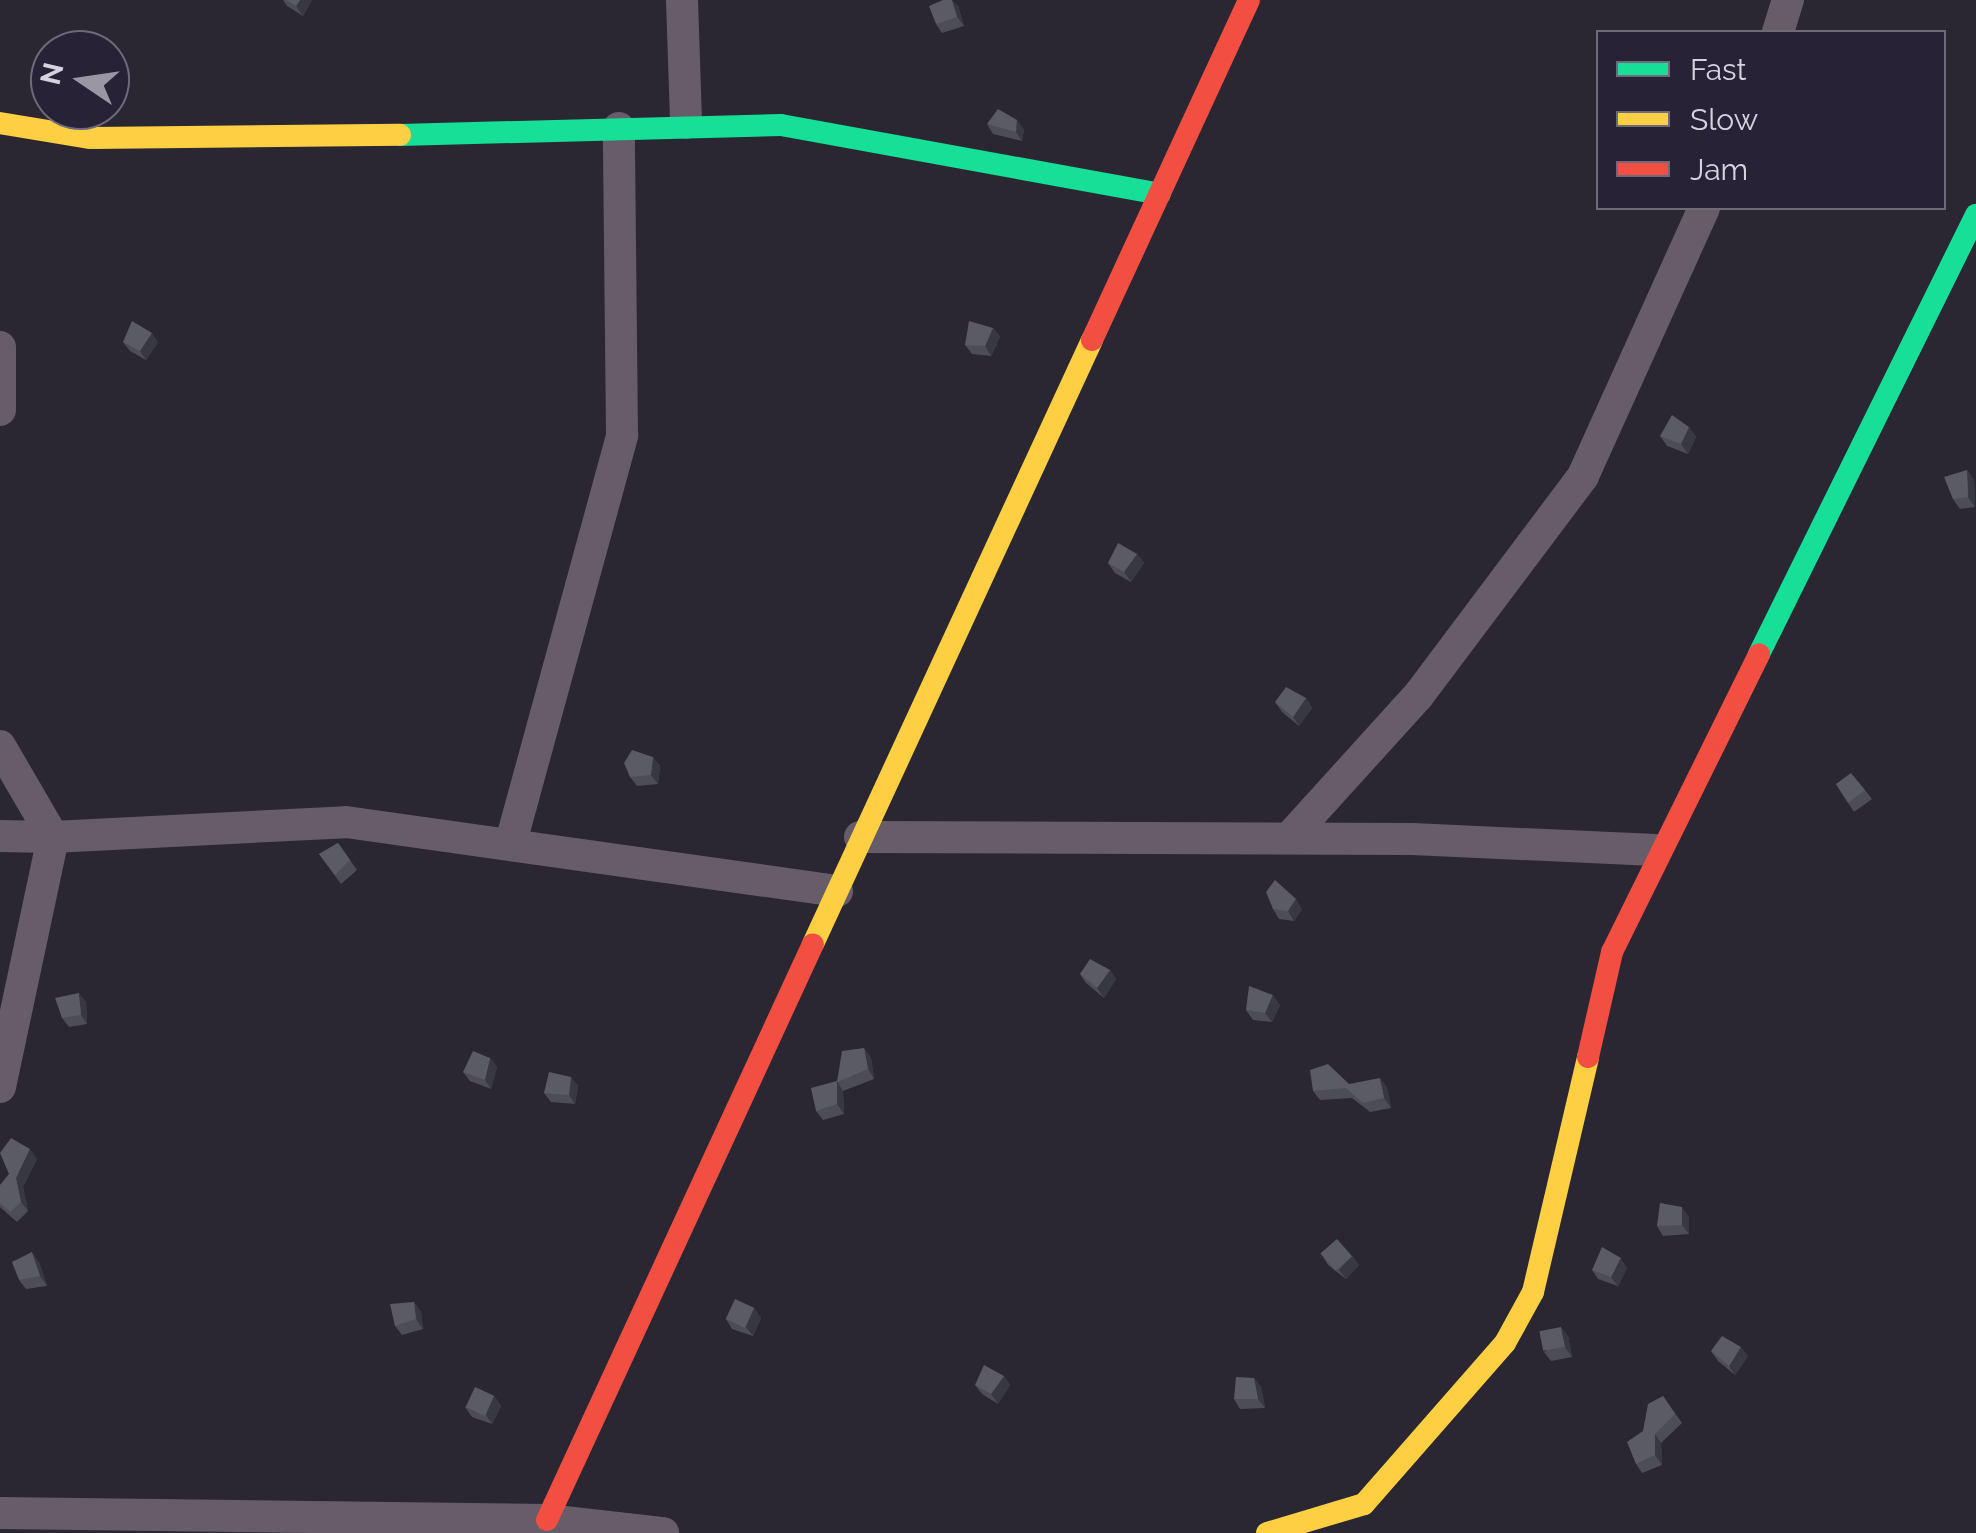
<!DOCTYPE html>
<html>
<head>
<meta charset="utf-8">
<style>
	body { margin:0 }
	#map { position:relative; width:1976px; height:1533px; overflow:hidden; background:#2a2732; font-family:Raleway,sans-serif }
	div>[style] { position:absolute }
	.street>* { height:32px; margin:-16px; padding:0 16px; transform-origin:16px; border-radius:16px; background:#665d68 }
	.fast>* { height:22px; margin:-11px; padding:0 11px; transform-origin:11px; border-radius:11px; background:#16e098 }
	.slow>* { height:22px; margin:-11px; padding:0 11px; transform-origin:11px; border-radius:11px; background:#ffcf43 }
	.jam>* { height:22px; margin:-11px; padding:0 11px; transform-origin:11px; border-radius:11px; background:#f24e42 }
	.wall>* { inset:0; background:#4c4d56 }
	.shaded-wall>* { inset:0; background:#383842 }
	.building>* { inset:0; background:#5b5b65; transform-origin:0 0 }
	span { translate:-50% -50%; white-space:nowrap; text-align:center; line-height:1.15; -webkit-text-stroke:10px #282237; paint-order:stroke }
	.legend { position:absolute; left:1596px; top:30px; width:350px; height:180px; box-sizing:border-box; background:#282237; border:2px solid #6e697b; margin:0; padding:12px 18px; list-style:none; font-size:30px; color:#d6d3e1 }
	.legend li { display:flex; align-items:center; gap:20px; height:50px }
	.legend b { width:50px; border:2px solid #6e697b }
	.north { position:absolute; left:30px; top:30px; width:100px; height:100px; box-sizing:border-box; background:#282237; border:2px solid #6e697b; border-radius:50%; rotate:283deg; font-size:28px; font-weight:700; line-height:40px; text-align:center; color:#d6d3e1 }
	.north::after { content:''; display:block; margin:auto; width:35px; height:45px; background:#9a97a4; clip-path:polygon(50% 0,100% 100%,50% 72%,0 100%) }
</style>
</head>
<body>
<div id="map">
	<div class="street">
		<div style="left:682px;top:0;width:123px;rotate:88.1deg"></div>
		<div style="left:1778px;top:32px;width:34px;rotate:-73deg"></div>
		<div style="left:0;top:347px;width:63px;rotate:90deg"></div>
		<div style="left:0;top:746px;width:105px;rotate:59.8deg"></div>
		<div style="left:0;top:836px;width:53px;rotate:1.1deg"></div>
		<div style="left:860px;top:837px;width:552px;rotate:0.21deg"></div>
		<div style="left:1412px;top:839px;width:243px;rotate:2.6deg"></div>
		<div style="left:1290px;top:837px;width:190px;rotate:-47.8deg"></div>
		<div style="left:1418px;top:696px;width:275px;rotate:-53.1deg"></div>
		<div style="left:1583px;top:476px;width:294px;rotate:-65.7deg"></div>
		<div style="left:511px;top:842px;width:422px;rotate:-74.7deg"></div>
		<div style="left:622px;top:435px;width:307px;rotate:-90.6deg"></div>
		<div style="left:0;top:1087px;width:256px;rotate:-78deg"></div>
		<div style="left:53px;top:837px;width:293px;rotate:-2.9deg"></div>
		<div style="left:346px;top:822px;width:496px;rotate:8deg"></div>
		<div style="left:0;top:1513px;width:547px;rotate:0.73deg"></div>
		<div style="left:547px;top:1520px;width:117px;rotate:6.4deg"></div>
	</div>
	<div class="fast">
		<div style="left:400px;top:135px;width:381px;rotate:-1.5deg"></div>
		<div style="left:781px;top:125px;width:385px;rotate:10.3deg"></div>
		<div style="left:1759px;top:654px;width:490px;rotate:-63.7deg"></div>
	</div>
	<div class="slow">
		<div style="left:0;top:123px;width:92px;rotate:9.4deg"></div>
		<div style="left:91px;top:138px;width:309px;rotate:-0.6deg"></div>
		<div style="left:813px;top:944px;width:665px;rotate:-65.21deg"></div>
		<div style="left:1267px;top:1533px;width:101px;rotate:-16.6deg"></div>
		<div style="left:1364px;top:1504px;width:214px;rotate:-48.8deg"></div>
		<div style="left:1505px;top:1343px;width:58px;rotate:-61.2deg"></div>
		<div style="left:1533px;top:1292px;width:241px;rotate:-76.8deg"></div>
	</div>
	<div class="jam">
		<div style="left:1092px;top:340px;width:374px;rotate:-65.2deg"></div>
		<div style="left:1588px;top:1057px;width:108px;rotate:-77.1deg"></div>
		<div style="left:1612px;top:952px;width:332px;rotate:-63.7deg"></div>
		<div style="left:547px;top:1520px;width:634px;rotate:-65.21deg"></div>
	</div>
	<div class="wall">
		<div style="clip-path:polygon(283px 0,312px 0,303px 16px,287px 6px)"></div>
		<div style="clip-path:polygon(958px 6px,964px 26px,942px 33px,936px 24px)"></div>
		<div style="clip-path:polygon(987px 124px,1024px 129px,1022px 141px,993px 134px)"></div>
		<div style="clip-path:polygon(993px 328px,1000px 337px,991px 356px,972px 354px,965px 345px)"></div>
		<div style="clip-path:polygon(123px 342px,158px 342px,146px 360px,130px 351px)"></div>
		<div style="clip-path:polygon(1689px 427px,1696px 437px,1688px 454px,1667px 446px,1660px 436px)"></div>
		<div style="clip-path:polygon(1967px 470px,1974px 480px,1975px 507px,1960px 509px,1953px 499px)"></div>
		<div style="clip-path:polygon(1137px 554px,1144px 563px,1131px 582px,1115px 573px,1108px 563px)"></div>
		<div style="clip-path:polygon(1306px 698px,1312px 708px,1299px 726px,1282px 712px,1275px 702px)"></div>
		<div style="clip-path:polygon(653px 757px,660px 766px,658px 784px,637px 786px,630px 777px)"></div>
		<div style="clip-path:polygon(1836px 784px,1865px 790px,1872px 799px,1854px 812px)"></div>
		<div style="clip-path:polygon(338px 843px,357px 870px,341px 884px,319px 854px)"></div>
		<div style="clip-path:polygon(1273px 909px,1302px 909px,1294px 921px,1279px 919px)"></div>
		<div style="clip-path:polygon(1110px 970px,1116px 979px,1104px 998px,1086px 983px,1080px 974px)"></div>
		<div style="clip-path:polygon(86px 1002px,87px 1024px,69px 1027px,62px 1018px)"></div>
		<div style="clip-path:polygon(1280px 1005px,1272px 1022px,1253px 1020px,1246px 1010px)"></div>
		<div style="clip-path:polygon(864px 1048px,871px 1058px,874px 1079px,843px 1091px,844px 1114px,823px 1120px,816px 1111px,837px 1081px)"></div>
		<div style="clip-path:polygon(490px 1058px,497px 1067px,491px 1089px,470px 1081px,463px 1072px)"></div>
		<div style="clip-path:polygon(571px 1077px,578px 1086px,575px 1104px,551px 1102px,544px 1093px)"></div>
		<div style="clip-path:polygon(1349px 1084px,1387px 1087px,1391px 1108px,1370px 1112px,1352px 1098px,1320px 1100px,1313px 1091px)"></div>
		<div style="clip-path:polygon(37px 1159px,23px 1187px,28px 1211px,17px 1222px,0 1207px,0 1185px)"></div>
		<div style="clip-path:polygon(1689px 1217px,1689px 1234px,1663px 1236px,1657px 1226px)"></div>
		<div style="clip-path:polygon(1322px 1255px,1352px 1256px,1359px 1265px,1346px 1279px,1328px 1265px)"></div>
		<div style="clip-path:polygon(39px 1262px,47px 1286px,26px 1289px,19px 1280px)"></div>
		<div style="clip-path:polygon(1627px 1268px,1618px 1286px,1598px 1279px,1592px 1270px)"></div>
		<div style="clip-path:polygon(414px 1302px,421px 1312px,423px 1329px,402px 1335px,395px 1326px)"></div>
		<div style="clip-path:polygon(754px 1308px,761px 1318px,753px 1336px,732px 1329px,726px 1319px)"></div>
		<div style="clip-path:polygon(1568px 1336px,1572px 1357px,1551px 1361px,1544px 1352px)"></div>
		<div style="clip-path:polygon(1711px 1351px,1748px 1356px,1735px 1375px,1718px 1361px)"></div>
		<div style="clip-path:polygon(1004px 1376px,1010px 1385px,998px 1404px,982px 1394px,975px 1385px)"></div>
		<div style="clip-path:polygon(1254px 1378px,1261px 1387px,1265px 1408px,1240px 1409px,1234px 1399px)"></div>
		<div style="clip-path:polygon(494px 1396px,501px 1406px,492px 1424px,472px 1417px,465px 1407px)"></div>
		<div style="clip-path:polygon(1663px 1396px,1682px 1423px,1661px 1443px,1662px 1465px,1642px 1473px,1636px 1464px,1643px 1431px)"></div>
	</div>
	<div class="shaded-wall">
		<div style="clip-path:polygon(300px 0,312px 0,303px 16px,296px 6px)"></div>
		<div style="clip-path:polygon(952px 0,958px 6px,964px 26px,957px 17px)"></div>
		<div style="clip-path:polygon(1017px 120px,1024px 129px,1022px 141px,1016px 132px)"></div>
		<div style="clip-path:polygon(993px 328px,1000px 337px,991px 356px,985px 346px)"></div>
		<div style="clip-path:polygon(152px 333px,158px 342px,146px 360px,140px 351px)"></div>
		<div style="clip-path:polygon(1689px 427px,1696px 437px,1688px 454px,1681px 444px)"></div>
		<div style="clip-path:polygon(1967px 470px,1974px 480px,1975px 507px,1968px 497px)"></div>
		<div style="clip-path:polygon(1137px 554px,1144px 563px,1131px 582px,1124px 572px)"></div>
		<div style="clip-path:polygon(1306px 698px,1312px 708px,1299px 726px,1293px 717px)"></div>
		<div style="clip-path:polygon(653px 757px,660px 766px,658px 784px,651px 775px)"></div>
		<div style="clip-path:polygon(1296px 899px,1302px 909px,1294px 921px,1288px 911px)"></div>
		<div style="clip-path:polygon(1110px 970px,1116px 979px,1104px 998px,1097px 988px)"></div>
		<div style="clip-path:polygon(79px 993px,86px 1002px,87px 1024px,81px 1015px)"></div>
		<div style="clip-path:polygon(1273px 995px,1280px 1005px,1272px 1022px,1265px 1013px)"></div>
		<div style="clip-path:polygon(864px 1048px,871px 1058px,874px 1079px,868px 1069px)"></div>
		<div style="clip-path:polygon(490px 1058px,497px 1067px,491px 1089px,485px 1080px)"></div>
		<div style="clip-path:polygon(571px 1077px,578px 1086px,575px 1104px,569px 1095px)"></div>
		<div style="clip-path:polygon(1380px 1078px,1387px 1087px,1391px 1108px,1384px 1098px)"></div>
		<div style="clip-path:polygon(837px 1081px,843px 1091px,844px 1114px,837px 1104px)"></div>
		<div style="clip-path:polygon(30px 1149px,37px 1159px,23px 1187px,28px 1211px,21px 1202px,16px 1178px)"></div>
		<div style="clip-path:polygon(1682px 1207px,1689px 1217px,1689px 1234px,1682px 1225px)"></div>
		<div style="clip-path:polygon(32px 1252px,39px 1262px,47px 1286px,40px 1276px)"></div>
		<div style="clip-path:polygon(1352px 1256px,1359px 1265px,1346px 1279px,1339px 1270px)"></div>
		<div style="clip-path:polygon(1621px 1258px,1627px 1268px,1618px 1286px,1611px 1277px)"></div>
		<div style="clip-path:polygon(414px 1302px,421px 1312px,423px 1329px,416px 1319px)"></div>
		<div style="clip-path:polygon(754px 1308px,761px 1318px,753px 1336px,746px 1327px)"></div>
		<div style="clip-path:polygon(1561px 1327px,1568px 1336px,1572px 1357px,1565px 1347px)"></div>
		<div style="clip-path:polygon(1741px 1347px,1748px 1356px,1735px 1375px,1729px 1366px)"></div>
		<div style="clip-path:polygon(1004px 1376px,1010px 1385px,998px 1404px,991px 1394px)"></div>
		<div style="clip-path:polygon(1254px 1378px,1261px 1387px,1265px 1408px,1258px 1399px)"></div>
		<div style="clip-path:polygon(494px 1396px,501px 1406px,492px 1424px,486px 1415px)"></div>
		<div style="clip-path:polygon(1655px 1434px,1661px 1443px,1662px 1465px,1655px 1455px)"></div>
	</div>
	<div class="building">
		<div style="clip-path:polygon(286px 0,300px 0,296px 6px)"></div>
		<div style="clip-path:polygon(943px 0,952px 0,957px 17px,936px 24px,929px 6px)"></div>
		<div style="clip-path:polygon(998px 109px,1017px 120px,1016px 132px,987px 124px)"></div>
		<div style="clip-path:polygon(132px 321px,152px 333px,140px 351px,123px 342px)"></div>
		<div style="clip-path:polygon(969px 321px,993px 328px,985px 346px,965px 345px)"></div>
		<div style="clip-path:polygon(1672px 415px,1689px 427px,1681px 444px,1660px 436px)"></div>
		<div style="clip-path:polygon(1967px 470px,1968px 497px,1953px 499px,1944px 477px)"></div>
		<div style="clip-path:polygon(1118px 543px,1137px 554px,1124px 572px,1108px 563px)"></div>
		<div style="clip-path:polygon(1286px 687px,1306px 698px,1293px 717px,1275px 702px)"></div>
		<div style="clip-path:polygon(632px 750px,653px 757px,651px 775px,630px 777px,624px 763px)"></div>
		<div style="clip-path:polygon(1851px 773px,1865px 790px,1848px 803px,1836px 784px)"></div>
		<div style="clip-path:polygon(338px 843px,350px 860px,335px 875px,319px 854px)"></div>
		<div style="clip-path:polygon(1275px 880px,1296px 899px,1288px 911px,1273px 909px,1266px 892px)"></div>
		<div style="clip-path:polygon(1090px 959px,1110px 970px,1097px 988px,1080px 974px)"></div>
		<div style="clip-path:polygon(1249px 986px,1273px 995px,1265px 1013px,1246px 1010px)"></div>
		<div style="clip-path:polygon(79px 993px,81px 1015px,62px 1018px,55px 998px)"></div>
		<div style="clip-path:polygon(864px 1048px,868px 1069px,837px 1082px,842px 1051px)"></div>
		<div style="clip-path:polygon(473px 1051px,490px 1058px,485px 1080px,463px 1072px)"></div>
		<div style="clip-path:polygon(1328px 1064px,1349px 1084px,1380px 1078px,1384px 1098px,1363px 1103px,1346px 1088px,1313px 1091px,1310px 1070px)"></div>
		<div style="clip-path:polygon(549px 1072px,571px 1077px,569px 1095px,544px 1093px)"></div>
		<div style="clip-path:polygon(837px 1081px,837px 1104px,816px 1111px,811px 1088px)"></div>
		<div style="clip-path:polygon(11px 1138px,30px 1149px,16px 1178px,21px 1202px,10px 1212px,0 1203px,0 1185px,9px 1174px,0 1153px)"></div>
		<div style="clip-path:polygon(1660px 1203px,1682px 1207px,1682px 1225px,1657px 1226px)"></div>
		<div style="left:1337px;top:1239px;width:23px;height:22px;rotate:49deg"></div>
		<div style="clip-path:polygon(1602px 1247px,1621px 1258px,1611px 1277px,1592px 1270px)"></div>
		<div style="clip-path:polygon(32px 1252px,40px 1276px,19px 1280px,12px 1262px)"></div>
		<div style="left:735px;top:1299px;width:21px;height:22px;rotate:25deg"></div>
		<div style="clip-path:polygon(414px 1302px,416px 1319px,395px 1326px,390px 1304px)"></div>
		<div style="left:1561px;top:1327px;width:20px;height:22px;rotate:79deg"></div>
		<div style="clip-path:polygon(1722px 1336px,1741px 1347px,1729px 1366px,1711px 1351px)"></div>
		<div style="clip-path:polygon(984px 1365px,1004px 1376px,991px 1394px,975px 1385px)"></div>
		<div style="clip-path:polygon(1236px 1377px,1254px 1378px,1258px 1399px,1234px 1399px)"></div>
		<div style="left:475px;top:1387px;width:21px;height:22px;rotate:25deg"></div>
		<div style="clip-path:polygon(1663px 1396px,1675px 1414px,1655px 1434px,1655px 1455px,1636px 1464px,1627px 1442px,1643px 1431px,1648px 1404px)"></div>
	</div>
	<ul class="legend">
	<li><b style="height:12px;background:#16e098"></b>Fast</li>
	<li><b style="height:12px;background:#ffcf43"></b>Slow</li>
	<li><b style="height:12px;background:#f24e42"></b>Jam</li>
	</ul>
	<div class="north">N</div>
</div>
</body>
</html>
